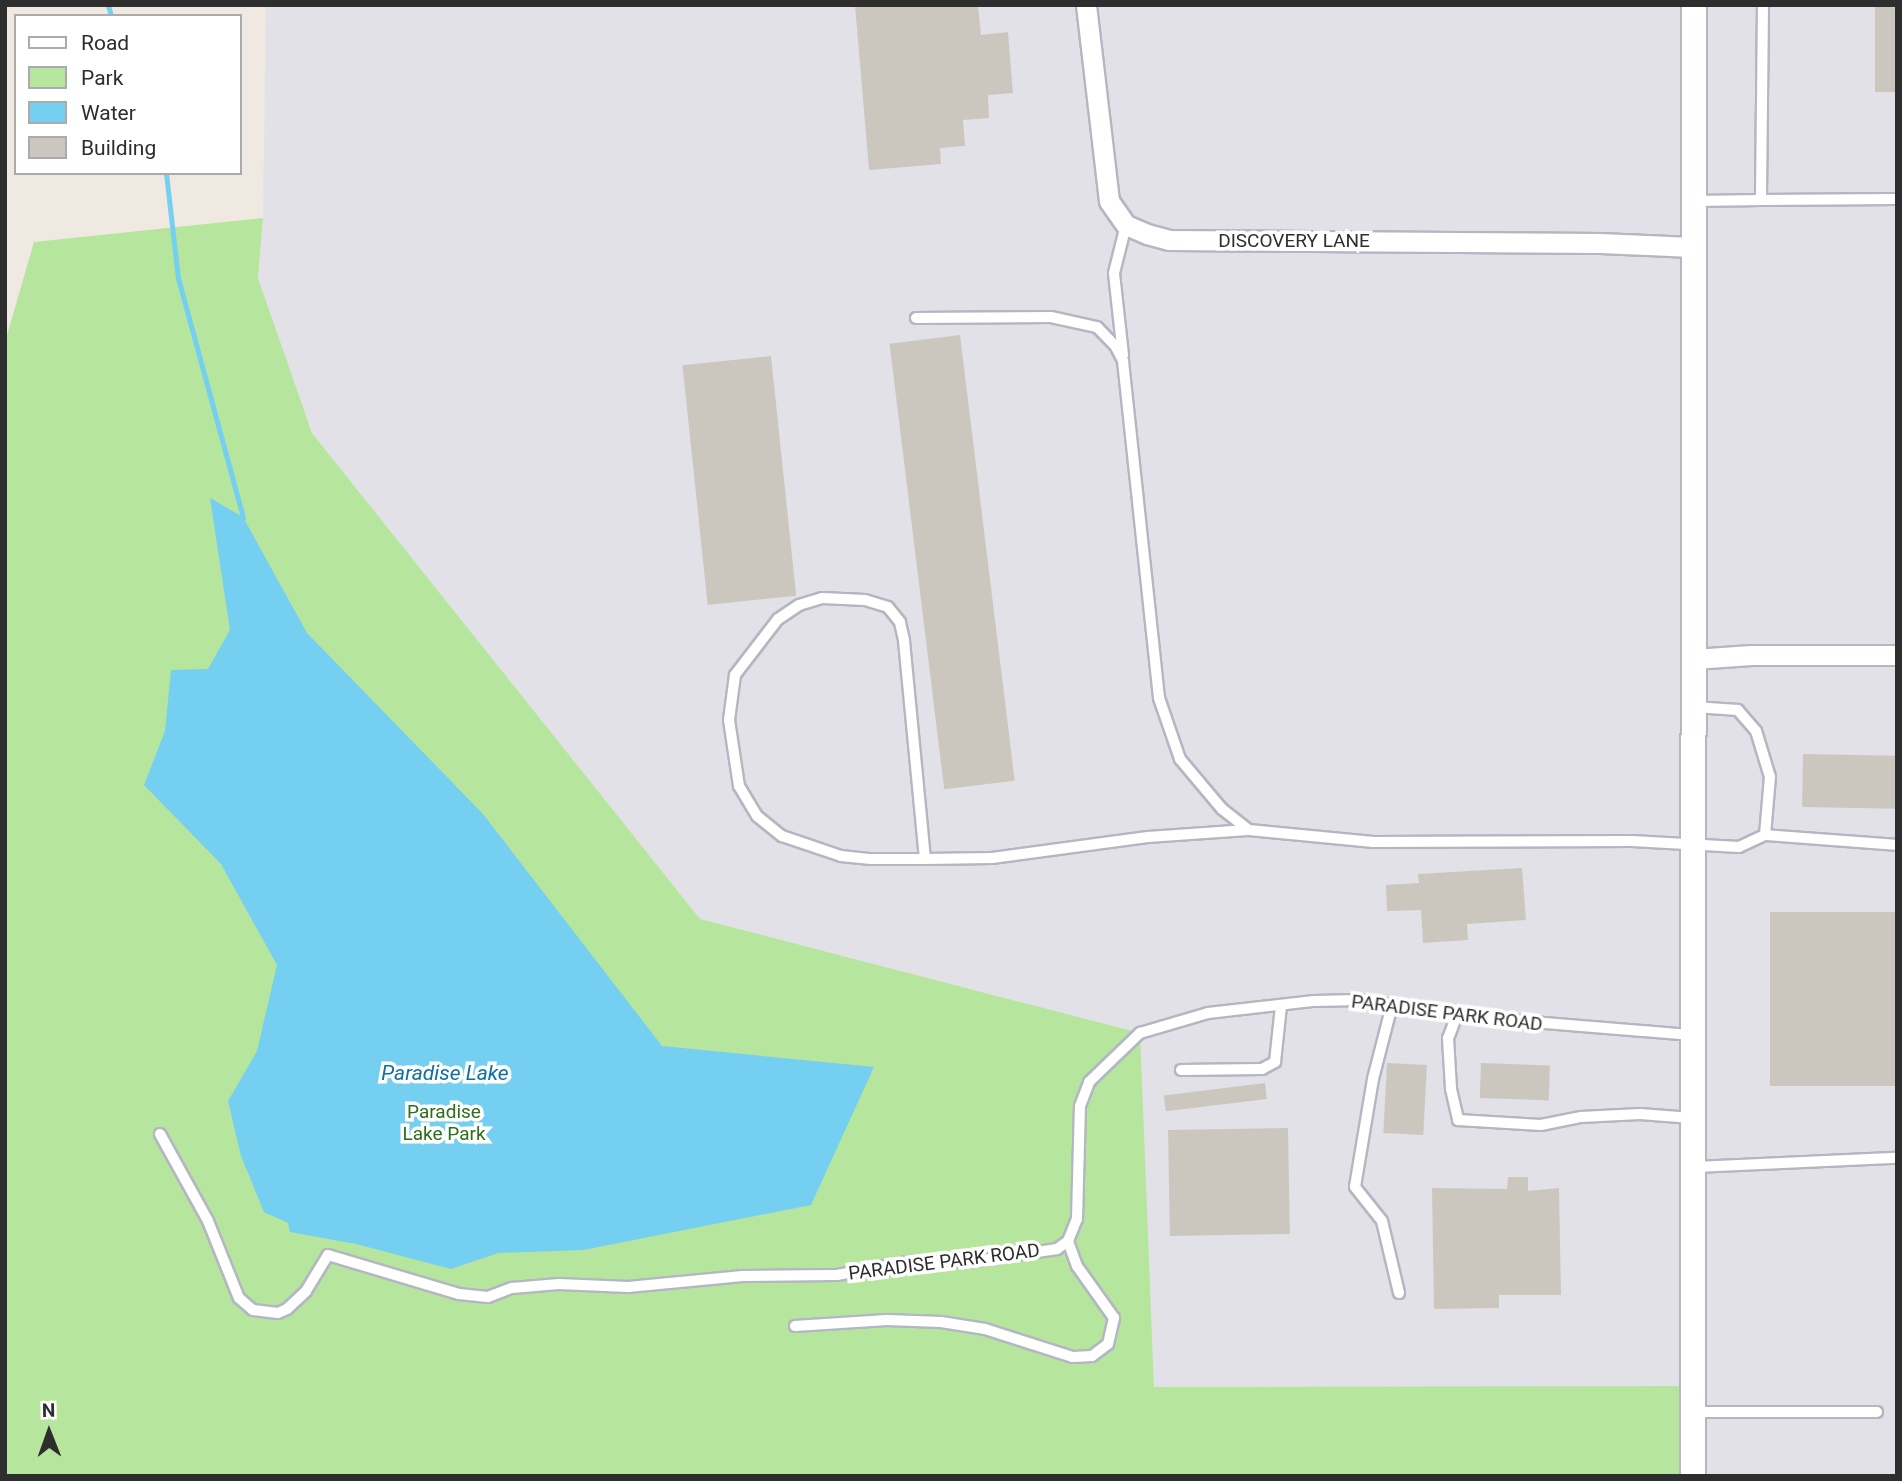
<!DOCTYPE html>
<html>
<head>
<meta charset="utf-8">
<style>
	body { margin:0 }
	#map { position:relative; width:1902px; height:1481px; overflow:hidden; background:#efe9e1; font-family:Roboto,sans-serif }
	div>[style] { position:absolute }
	.industrial>* { inset:0; background:#e3e1e8 }
	.green>* { inset:0; background:#b6e59e }
	.water>* { inset:0; background:#75cff0 }
	.stream>* { height:5px; margin:-2.5px; padding:0 2.5px; transform-origin:2.5px; border-radius:2.5px; background:#75cff0 }
	.building>* { inset:0; background:#cbc7bf; transform-origin:0 0 }
	.roads { filter:drop-shadow(2px 0 #b4b7c1) drop-shadow(-2px 0 #b4b7c1) drop-shadow(0 2px #b4b7c1) drop-shadow(0 -2px #b4b7c1) }
	.service>* { height:10px; margin:-5px; padding:0 5px; transform-origin:5px; border-radius:5px; background:#fff }
	.minor>* { height:19px; margin:-9.5px; padding:0 9.5px; transform-origin:9.5px; border-radius:9.5px; background:#fff }
	.tertiary>* { height:24px; margin:-12px; padding:0 12px; transform-origin:12px; border-radius:12px; background:#fff }
	span { translate:-50% -50%; white-space:nowrap; text-align:center; line-height:1.15; -webkit-text-stroke:7px #fff; paint-order:stroke }
	.street-label { font-size:19px; color:#2e2e2e }
	.park-label { font-size:19px; color:#2c6e1b }
	.water-label { font-size:21px; color:#0d6fa3; font-style:italic }
	.frame { position:absolute; inset:0; border:7px solid #2e2e2e; pointer-events:none }
	.legend { position:absolute; left:14px; top:14px; width:228px; height:161px; box-sizing:border-box; background:#fff; border:2px solid #ababab; margin:0; padding:9px 12px; list-style:none; font-size:21px; color:#2e2e2e }
	.legend li { display:flex; align-items:center; gap:14px; height:35px }
	.legend b { width:35px; border:2px solid #ababab }
	.north { position:absolute; left:14px; top:1397px; width:70px; height:70px; -webkit-text-stroke:5px #fff; paint-order:stroke; rotate:359deg; font-size:19px; font-weight:700; line-height:28px; text-align:center; color:#2e2e2e }
	.north::after { content:''; display:block; margin:auto; width:24px; height:32px; background:#2e2e2e; clip-path:polygon(50% 0,100% 100%,50% 72%,0 100%) }
</style>
</head>
<body>
<div id="map">
	<div class="industrial">
		<div style="clip-path:polygon(266px 5px,1897px 5px,1897px 1476px,1693px 1476px,1300px 1386px,1154px 1387px,1139px 1033px,700px 919px,312px 433px,258px 278px,263px 218px)"></div>
	</div>
	<div class="green">
		<div style="clip-path:polygon(263px 218px,258px 278px,312px 433px,700px 919px,1140px 1033px,1154px 1387px,1693px 1386px,1693px 1476px,5px 1476px,5px 342px,34px 242px)"></div>
	</div>
	<div class="water">
		<div style="clip-path:polygon(210px 498px,243px 517px,307px 633px,483px 814px,662px 1046px,874px 1067px,811px 1205px,583px 1250px,498px 1253px,451px 1269px,356px 1244px,290px 1232px,288px 1223px,264px 1212px,241px 1156px,228px 1101px,257px 1051px,277px 965px,221px 864px,144px 785px,165px 731px,171px 670px,208px 669px,230px 630px)"></div>
	</div>
	<div class="stream">
		<div style="left:108px;top:5px;width:11px;rotate:75deg"></div>
		<div style="left:166px;top:173px;width:106px;rotate:83.5deg"></div>
		<div style="left:178px;top:278px;width:248px;rotate:74.8deg"></div>
	</div>
	<div class="building">
		<div style="clip-path:polygon(855px 5px,978px 5px,981px 35px,1008px 32px,1013px 93px,988px 95px,989px 118px,963px 120px,965px 146px,940px 148px,941px 164px,869px 170px)"></div>
		<div style="left:1875px;top:5px;width:22px;height:87px"></div>
		<div style="left:960px;top:335px;width:449px;height:71px;rotate:83deg"></div>
		<div style="left:771px;top:356px;width:241px;height:89px;rotate:84deg"></div>
		<div style="left:1803px;top:754px;width:94px;height:53px;rotate:1deg"></div>
		<div style="clip-path:polygon(1522px 868px,1526px 920px,1467px 924px,1468px 940px,1423px 943px,1421px 910px,1387px 911px,1386px 885px,1419px 883px,1418px 874px)"></div>
		<div style="left:1897px;top:912px;width:174px;height:127px;rotate:90deg"></div>
		<div style="left:1387px;top:1063px;width:40px;height:70px;rotate:3deg"></div>
		<div style="left:1481px;top:1063px;width:69px;height:35px;rotate:2deg"></div>
		<div style="left:1265px;top:1083px;width:16px;height:102px;rotate:83deg"></div>
		<div style="left:1288px;top:1128px;width:106px;height:120px;rotate:89deg"></div>
		<div style="clip-path:polygon(1508px 1177px,1528px 1177px,1528px 1191px,1559px 1188px,1561px 1295px,1499px 1295px,1499px 1308px,1434px 1309px,1432px 1188px,1507px 1189px)"></div>
	</div>
	<div class="roads">
		<div class="service">
			<div style="left:1763px;top:5px;width:195px;rotate:90.6deg"></div>
			<div style="left:1761px;top:200px;width:136px;rotate:-0.4deg"></div>
			<div style="left:1695px;top:201px;width:66px;rotate:-0.9deg"></div>
			<div style="left:916px;top:318px;width:135px;rotate:-0.4deg"></div>
			<div style="left:1051px;top:317px;width:47px;rotate:12.3deg"></div>
			<div style="left:1097px;top:327px;width:28px;rotate:46deg"></div>
			<div style="left:1116px;top:347px;width:16px;rotate:63deg"></div>
			<div style="left:1123px;top:361px;width:339px;rotate:83.9deg"></div>
			<div style="left:1159px;top:698px;width:65px;rotate:71deg"></div>
			<div style="left:1180px;top:759px;width:65px;rotate:50deg"></div>
			<div style="left:1222px;top:809px;width:34px;rotate:38deg"></div>
			<div style="left:1249px;top:830px;width:125px;rotate:5.5deg"></div>
			<div style="left:1373px;top:842px;width:259px;rotate:-0.2deg"></div>
			<div style="left:1632px;top:841px;width:107px;rotate:3.2deg"></div>
			<div style="left:1739px;top:847px;width:29px;rotate:-25deg"></div>
			<div style="left:1765px;top:835px;width:58px;rotate:-85.1deg"></div>
			<div style="left:1770px;top:777px;width:48px;rotate:-106.9deg"></div>
			<div style="left:1756px;top:731px;width:28px;rotate:-131deg"></div>
			<div style="left:1738px;top:710px;width:44px;rotate:-176.1deg"></div>
			<div style="left:1123px;top:355px;width:82px;rotate:-96.3deg"></div>
			<div style="left:1114px;top:273px;width:49px;rotate:-76deg"></div>
			<div style="left:1765px;top:835px;width:132px;rotate:4.3deg"></div>
			<div style="left:925px;top:859px;width:220px;rotate:-95.5deg"></div>
			<div style="left:904px;top:640px;width:18px;rotate:-103deg"></div>
			<div style="left:900px;top:622px;width:19px;rotate:-129deg"></div>
			<div style="left:888px;top:607px;width:24px;rotate:-163deg"></div>
			<div style="left:865px;top:600px;width:43px;rotate:-177.3deg"></div>
			<div style="left:822px;top:598px;width:24px;rotate:163deg"></div>
			<div style="left:799px;top:605px;width:25px;rotate:146deg"></div>
			<div style="left:778px;top:619px;width:71px;rotate:127.5deg"></div>
			<div style="left:735px;top:675px;width:45px;rotate:97.6deg"></div>
			<div style="left:729px;top:720px;width:67px;rotate:81.4deg"></div>
			<div style="left:739px;top:786px;width:35px;rotate:59deg"></div>
			<div style="left:757px;top:816px;width:32px;rotate:39deg"></div>
			<div style="left:782px;top:836px;width:62px;rotate:18.7deg"></div>
			<div style="left:841px;top:856px;width:30px;rotate:6deg"></div>
			<div style="left:871px;top:859px;width:54px"></div>
			<div style="left:925px;top:859px;width:67px;rotate:-0.9deg"></div>
			<div style="left:992px;top:858px;width:157px;rotate:-7.7deg"></div>
			<div style="left:1148px;top:837px;width:100px;rotate:-4deg"></div>
			<div style="left:1392px;top:1005px;width:76px;rotate:104.4deg"></div>
			<div style="left:1373px;top:1079px;width:109px;rotate:99.5deg"></div>
			<div style="left:1355px;top:1187px;width:43px;rotate:51.5deg"></div>
			<div style="left:1382px;top:1221px;width:74px;rotate:76.7deg"></div>
			<div style="left:1457px;top:1015px;width:25px;rotate:111deg"></div>
			<div style="left:1448px;top:1038px;width:51px;rotate:86.6deg"></div>
			<div style="left:1451px;top:1089px;width:32px;rotate:77deg"></div>
			<div style="left:1458px;top:1120px;width:83px;rotate:3.4deg"></div>
			<div style="left:1541px;top:1125px;width:41px;rotate:-11.3deg"></div>
			<div style="left:1581px;top:1117px;width:59px;rotate:-2.9deg"></div>
			<div style="left:1640px;top:1114px;width:52px;rotate:4.4deg"></div>
			<div style="left:1181px;top:1070px;width:81px;rotate:-0.7deg"></div>
			<div style="left:1262px;top:1069px;width:15px;rotate:-28deg"></div>
			<div style="left:1275px;top:1062px;width:56px;rotate:-83.9deg"></div>
			<div style="left:160px;top:1134px;width:99px;rotate:61.1deg"></div>
			<div style="left:208px;top:1221px;width:83px;rotate:68.1deg"></div>
			<div style="left:239px;top:1298px;width:18px;rotate:41deg"></div>
			<div style="left:253px;top:1310px;width:25px;rotate:7deg"></div>
			<div style="left:278px;top:1313px;width:10px;rotate:-24deg"></div>
			<div style="left:287px;top:1309px;width:26px;rotate:-43deg"></div>
			<div style="left:306px;top:1291px;width:42px;rotate:-58.6deg"></div>
			<div style="left:328px;top:1255px;width:137px;rotate:16.6deg"></div>
			<div style="left:459px;top:1294px;width:29px;rotate:6deg"></div>
			<div style="left:488px;top:1297px;width:26px;rotate:-21deg"></div>
			<div style="left:512px;top:1288px;width:47px;rotate:-4.9deg"></div>
			<div style="left:559px;top:1284px;width:69px;rotate:2.5deg"></div>
			<div style="left:628px;top:1287px;width:115px;rotate:-5.5deg"></div>
			<div style="left:742px;top:1276px;width:95px;rotate:-0.6deg"></div>
			<div style="left:837px;top:1275px;width:71px;rotate:-10.5deg"></div>
			<div style="left:907px;top:1262px;width:69px;rotate:-0.8deg"></div>
			<div style="left:976px;top:1261px;width:82px;rotate:-8.4deg"></div>
			<div style="left:1057px;top:1249px;width:14px;rotate:-36deg"></div>
			<div style="left:1068px;top:1241px;width:24px;rotate:-68deg"></div>
			<div style="left:1077px;top:1219px;width:113px;rotate:-88.5deg"></div>
			<div style="left:1080px;top:1106px;width:26px;rotate:-69deg"></div>
			<div style="left:1089px;top:1082px;width:71px;rotate:-43.9deg"></div>
			<div style="left:1140px;top:1033px;width:71px;rotate:-16.4deg"></div>
			<div style="left:1208px;top:1013px;width:107px;rotate:-6.5deg"></div>
			<div style="left:1314px;top:1001px;width:45px;rotate:-1.3deg"></div>
			<div style="left:1359px;top:1000px;width:114px;rotate:8.6deg"></div>
			<div style="left:1472px;top:1017px;width:221px;rotate:4.7deg"></div>
			<div style="left:1695px;top:1167px;width:202px;rotate:-2.6deg"></div>
			<div style="left:795px;top:1326px;width:92px;rotate:-3.7deg"></div>
			<div style="left:887px;top:1320px;width:54px;rotate:2.1deg"></div>
			<div style="left:941px;top:1322px;width:45px;rotate:9deg"></div>
			<div style="left:985px;top:1329px;width:92px;rotate:17.7deg"></div>
			<div style="left:1073px;top:1357px;width:19px;rotate:-3deg"></div>
			<div style="left:1092px;top:1356px;width:20px;rotate:-37deg"></div>
			<div style="left:1108px;top:1344px;width:27px;rotate:-77deg"></div>
			<div style="left:1114px;top:1318px;width:64px;rotate:-125.4deg"></div>
			<div style="left:1077px;top:1266px;width:27px;rotate:-110deg"></div>
			<div style="left:1693px;top:1412px;width:184px"></div>
		</div>
		<div class="minor">
			<div style="left:1086px;top:5px;width:197px;rotate:83.3deg"></div>
			<div style="left:1109px;top:201px;width:29px;rotate:55deg"></div>
			<div style="left:1126px;top:225px;width:23px;rotate:23deg"></div>
			<div style="left:1147px;top:234px;width:23px;rotate:15deg"></div>
			<div style="left:1169px;top:240px;width:431px;rotate:0.4deg"></div>
			<div style="left:1600px;top:243px;width:92px;rotate:2.5deg"></div>
			<div style="left:1694px;top:659px;width:57px;rotate:-4deg"></div>
			<div style="left:1751px;top:655px;width:146px"></div>
		</div>
		<div class="tertiary">
			<div style="left:1693px;top:1476px;width:1471px;rotate:-89.96deg"></div>
		</div>
	</div>
	<div class="street-label">
		<span style="left:1294px;top:241px">DISCOVERY LANE</span>
		<span style="left:1447px;top:1013px;rotate:7deg">PARADISE PARK ROAD</span>
		<span style="left:944px;top:1262px;rotate:-7deg">PARADISE PARK ROAD</span>
	</div>
	<div class="park-label">
		<span style="left:444px;top:1123px">Paradise<br>Lake Park</span>
	</div>
	<div class="water-label">
		<span style="left:445px;top:1073px">Paradise Lake</span>
	</div>
	<div class="frame"></div>
	<ul class="legend">
	<li><b style="height:9px;background:#fff"></b>Road</li>
	<li><b style="height:19px;background:#b6e59e"></b>Park</li>
	<li><b style="height:19px;background:#75cff0"></b>Water</li>
	<li><b style="height:19px;background:#cbc7bf"></b>Building</li>
	</ul>
	<div class="north">N</div>
</div>
</body>
</html>
